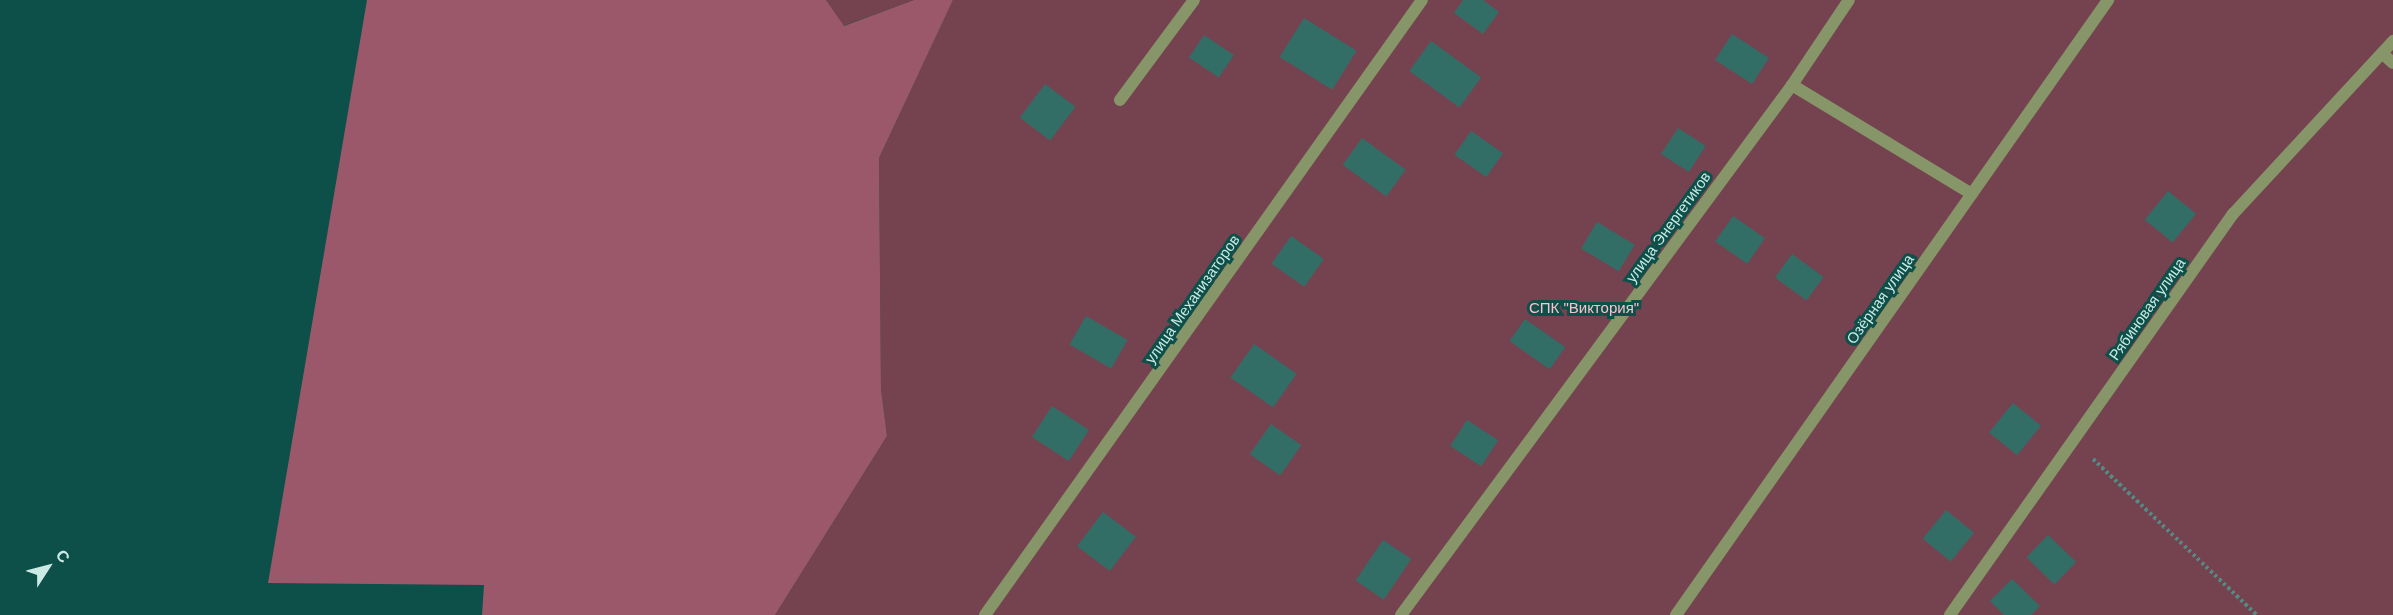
<!DOCTYPE html>
<html>
<head>
<meta charset="utf-8">
<style>
	body { margin:0 }
	#map { position:relative; width:2393px; height:615px; overflow:hidden; background:#0d5049; font-family:Helvetica,sans-serif }
	div>[style] { position:absolute }
	.green>* { inset:0; background:#754350 }
	.forest>* { inset:0; background:#9b586a }
	.building>* { inset:0; background:#326e66; transform-origin:0 0 }
	.path>* { height:4px; margin-top:-2px; transform-origin:0; background:repeating-linear-gradient(90deg,#558a84 0 3px,transparent 0 6px) }
	.service>* { height:12px; margin:-6px; padding:0 6px; transform-origin:6px; border-radius:6px; background:#869668 }
	.minor>* { height:12px; margin:-6px; padding:0 6px; transform-origin:6px; border-radius:6px; background:#869668 }
	span { translate:-50% -50%; white-space:nowrap; text-align:center; line-height:1.15; -webkit-text-stroke:6px #0d5049; paint-order:stroke }
	.street-label { font-size:15px; color:#cceae5 }
	.park-label { font-size:15px; color:#fdc0cd }
	.north { position:absolute; left:18px; top:537px; width:60px; height:60px; -webkit-text-stroke:4px #0d5049; paint-order:stroke; rotate:54deg; font-size:16px; font-weight:700; line-height:24px; text-align:center; color:#cceae5 }
	.north::after { content:''; display:block; margin:auto; width:21px; height:27px; background:#cceae5; clip-path:polygon(50% 0,100% 100%,50% 72%,0 100%) }
</style>
</head>
<body>
<div id="map">
	<div class="green">
		<div style="clip-path:polygon(826px 0,914px 0,843px 26px)"></div>
		<div style="clip-path:polygon(953px 0,2393px 0,2393px 615px,775px 615px,887px 436px,881px 389px,879px 158px)"></div>
	</div>
	<div class="forest">
		<div style="clip-path:polygon(367px 0,826px 0,844px 26px,914px 0,953px 0,879px 158px,881px 389px,887px 436px,775px 615px,482px 615px,484px 585px,268px 583px)"></div>
	</div>
	<div class="building">
		<div style="clip-path:polygon(1463px 0,1483px 0,1499px 12px,1483px 34px,1454px 13px)"></div>
		<div style="left:1304px;top:18px;width:62px;height:46px;rotate:32deg"></div>
		<div style="left:1732px;top:34px;width:44px;height:31px;rotate:33deg"></div>
		<div style="left:1204px;top:35px;width:36px;height:27px;rotate:34deg"></div>
		<div style="left:1431px;top:41px;width:62px;height:37px;rotate:36deg"></div>
		<div style="left:1045px;top:84px;width:38px;height:42px;rotate:37deg"></div>
		<div style="left:1678px;top:128px;width:33px;height:31px;rotate:33deg"></div>
		<div style="left:1471px;top:131px;width:39px;height:29px;rotate:35deg"></div>
		<div style="left:1362px;top:138px;width:54px;height:33px;rotate:36deg"></div>
		<div style="left:2168px;top:191px;width:36px;height:37px;rotate:39deg"></div>
		<div style="left:1733px;top:216px;width:39px;height:31px;rotate:35deg"></div>
		<div style="left:1597px;top:222px;width:44px;height:31px;rotate:31deg"></div>
		<div style="left:1291px;top:236px;width:40px;height:34px;rotate:35deg"></div>
		<div style="left:1792px;top:254px;width:39px;height:29px;rotate:36deg"></div>
		<div style="left:1086px;top:316px;width:48px;height:33px;rotate:30deg"></div>
		<div style="left:1525px;top:319px;width:49px;height:27px;rotate:35deg"></div>
		<div style="left:1254px;top:344px;width:52px;height:41px;rotate:35deg"></div>
		<div style="left:2013px;top:403px;width:36px;height:38px;rotate:39deg"></div>
		<div style="left:1052px;top:406px;width:44px;height:37px;rotate:33deg"></div>
		<div style="left:1467px;top:420px;width:37px;height:31px;rotate:33deg"></div>
		<div style="left:1271px;top:424px;width:37px;height:37px;rotate:35deg"></div>
		<div style="left:1946px;top:510px;width:36px;height:37px;rotate:39deg"></div>
		<div style="left:1103px;top:512px;width:41px;height:43px;rotate:37deg"></div>
		<div style="left:2048px;top:535px;width:39px;height:31px;rotate:44deg"></div>
		<div style="left:1383px;top:540px;width:34px;height:49px;rotate:34deg"></div>
		<div style="clip-path:polygon(2012px 579px,2040px 606px,2031px 615px,2004px 615px,1990px 601px)"></div>
	</div>
	<div class="path">
		<div style="left:2093px;top:459px;width:226px;rotate:43.6deg"></div>
	</div>
	<div class="service">
		<div style="left:1792px;top:85px;width:210px;rotate:31.2deg"></div>
	</div>
	<div class="minor">
		<div style="left:2383px;top:54px;width:13px;rotate:42deg"></div>
		<div style="left:1120px;top:100px;width:124px;rotate:-53.5deg"></div>
		<div style="left:985px;top:615px;width:754px;rotate:-54.6deg"></div>
		<div style="left:1401px;top:615px;width:659px;rotate:-53.58deg"></div>
		<div style="left:1792px;top:85px;width:102px;rotate:-56.2deg"></div>
		<div style="left:1676px;top:615px;width:752px;rotate:-54.91deg"></div>
		<div style="left:1950px;top:615px;width:491px;rotate:-54.8deg"></div>
		<div style="left:2233px;top:214px;width:236px;rotate:-47.2deg"></div>
	</div>
	<div class="street-label">
		<span style="left:1668px;top:227px;rotate:-54deg">улица Энергетиков</span>
		<span style="left:1192px;top:299px;rotate:-55deg">улица Механизаторов</span>
		<span style="left:1880px;top:299px;rotate:-55deg">Озёрная улица</span>
		<span style="left:2147px;top:309px;rotate:-55deg">Рябиновая улица</span>
	</div>
	<div class="park-label">
		<span style="left:1584px;top:308px">СПК "Виктория"</span>
	</div>
	<div class="north">С</div>
</div>
</body>
</html>
